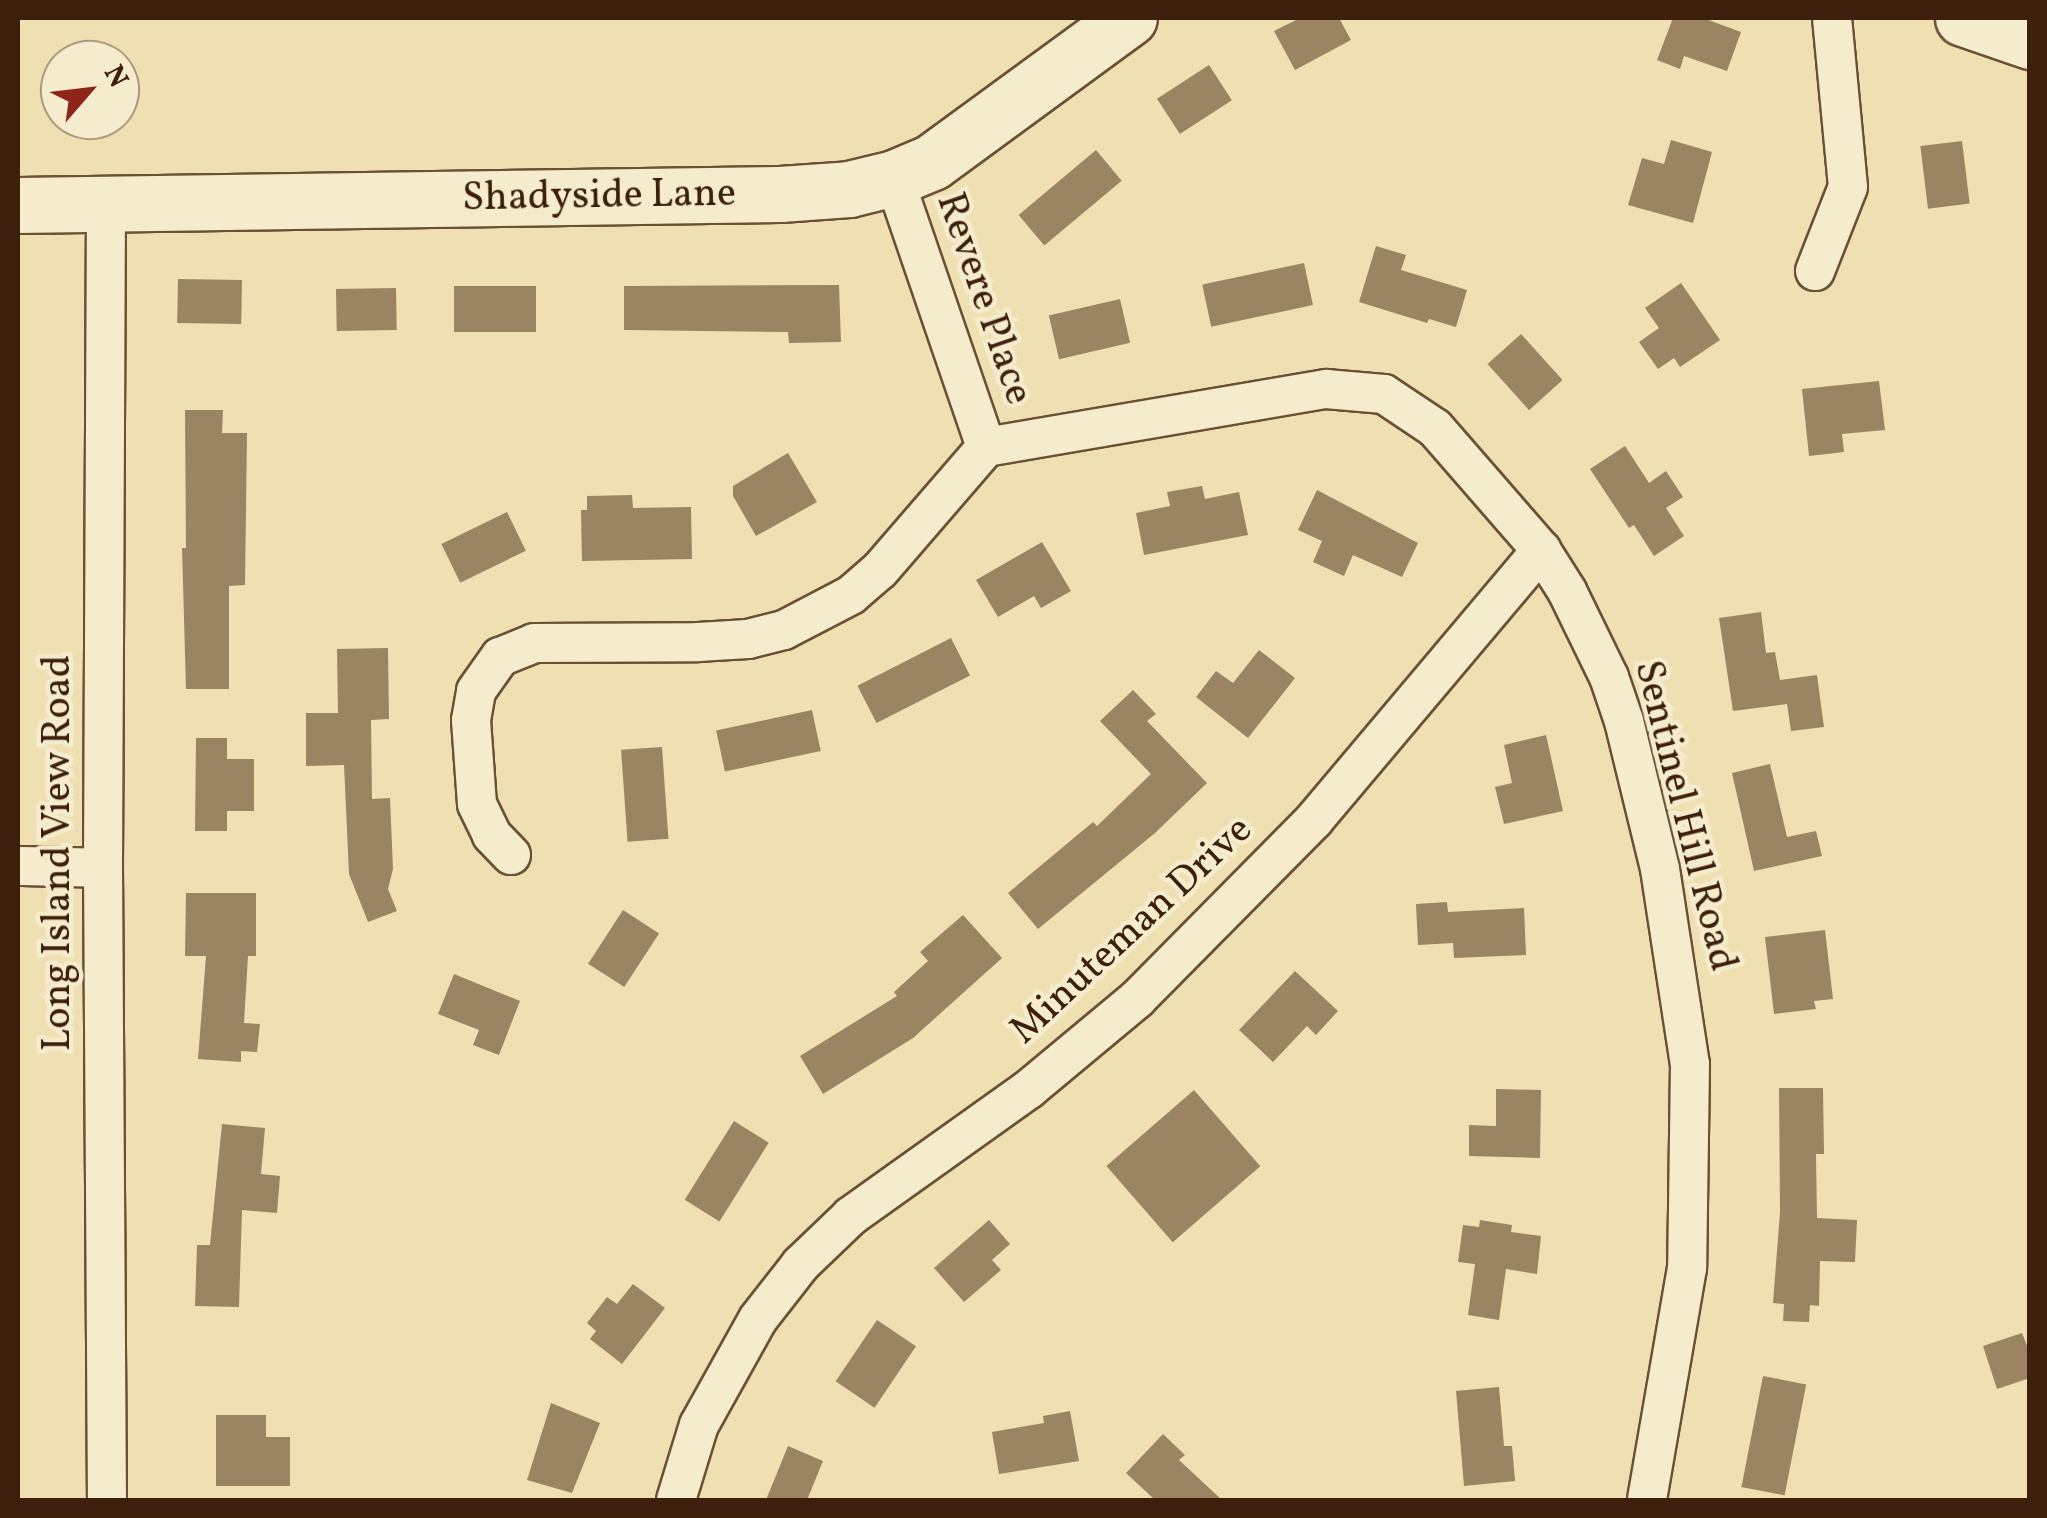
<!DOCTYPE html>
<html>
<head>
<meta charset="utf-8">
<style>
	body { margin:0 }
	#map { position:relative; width:2047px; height:1518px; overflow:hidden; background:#efe0b2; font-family:Vollkorn,serif }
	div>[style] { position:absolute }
	.building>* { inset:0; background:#9a8462; transform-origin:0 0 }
	.roads { filter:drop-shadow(2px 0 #6a5035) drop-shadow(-2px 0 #6a5035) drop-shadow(0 2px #6a5035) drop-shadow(0 -2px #6a5035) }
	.street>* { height:38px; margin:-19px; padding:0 19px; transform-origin:19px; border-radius:19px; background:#f5ebcd }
	.secondary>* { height:55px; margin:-27.5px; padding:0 27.5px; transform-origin:27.5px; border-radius:27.5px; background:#f5ebcd }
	span { translate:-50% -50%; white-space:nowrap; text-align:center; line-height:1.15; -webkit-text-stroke:9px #f5ebcd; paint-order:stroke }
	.street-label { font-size:40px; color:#3d200b }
	.frame { position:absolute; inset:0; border:20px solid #3d200b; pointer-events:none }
	.north { position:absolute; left:40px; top:40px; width:100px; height:100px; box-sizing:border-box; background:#f5ebcd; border:2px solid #ab9a7f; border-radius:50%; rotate:62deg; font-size:28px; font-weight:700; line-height:40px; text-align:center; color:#3d200b }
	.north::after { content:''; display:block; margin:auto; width:35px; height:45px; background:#8f2418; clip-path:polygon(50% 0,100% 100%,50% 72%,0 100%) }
</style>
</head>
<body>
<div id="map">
	<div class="building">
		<div style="clip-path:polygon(1300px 18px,1339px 18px,1351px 40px,1295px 70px,1274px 31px)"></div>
		<div style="clip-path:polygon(1673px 18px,1703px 18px,1741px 32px,1727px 71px,1684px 56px,1680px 69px,1657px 60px)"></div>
		<div style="left:1209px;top:65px;width:42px;height:62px;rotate:57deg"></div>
		<div style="clip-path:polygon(1671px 140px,1712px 152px,1693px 223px,1628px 205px,1642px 158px,1664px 164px)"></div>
		<div style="left:1962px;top:141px;width:63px;height:42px;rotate:83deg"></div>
		<div style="left:1096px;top:150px;width:40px;height:101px;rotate:50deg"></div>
		<div style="clip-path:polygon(1376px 246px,1406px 255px,1401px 270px,1467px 290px,1456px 327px,1429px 319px,1427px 323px,1359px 302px)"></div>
		<div style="left:1304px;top:263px;width:43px;height:104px;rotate:78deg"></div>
		<div style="left:178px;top:279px;width:64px;height:44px;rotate:1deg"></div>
		<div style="clip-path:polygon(1681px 283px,1720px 340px,1680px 367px,1674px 358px,1658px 369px,1639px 342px,1659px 328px,1645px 308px)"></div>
		<div style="clip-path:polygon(839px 285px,841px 342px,789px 343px,788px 332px,624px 330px,624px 286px)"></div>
		<div style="left:536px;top:286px;width:46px;height:82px;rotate:90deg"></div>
		<div style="left:396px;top:288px;width:42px;height:60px;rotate:89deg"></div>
		<div style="left:1120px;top:299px;width:45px;height:73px;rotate:77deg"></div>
		<div style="left:1521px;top:334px;width:62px;height:45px;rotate:48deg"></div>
		<div style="clip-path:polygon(1879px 381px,1885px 430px,1842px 434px,1844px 452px,1809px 456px,1802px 389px)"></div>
		<div style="clip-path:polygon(185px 410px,223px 410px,222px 433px,247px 433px,245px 585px,229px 586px,229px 689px,186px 689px,182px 548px,186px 548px)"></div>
		<div style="clip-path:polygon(1625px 446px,1649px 483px,1666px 471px,1683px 497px,1666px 508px,1684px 536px,1654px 556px,1634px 525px,1629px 528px,1590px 469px)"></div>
		<div style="clip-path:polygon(788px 453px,817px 502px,756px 536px,733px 496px,733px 486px)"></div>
		<div style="clip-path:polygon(1202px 486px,1205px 499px,1239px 492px,1248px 535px,1144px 555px,1136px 513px,1170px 506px,1167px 492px)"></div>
		<div style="clip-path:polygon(1317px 490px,1418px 543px,1402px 577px,1353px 555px,1344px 576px,1313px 562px,1322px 541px,1298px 530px)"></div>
		<div style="clip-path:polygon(632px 495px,633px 508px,691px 507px,692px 559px,582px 561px,581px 510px,587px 510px,587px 496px)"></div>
		<div style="left:507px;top:512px;width:43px;height:73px;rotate:64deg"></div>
		<div style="clip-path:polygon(1042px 542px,1071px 591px,1041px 608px,1034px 596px,998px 617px,976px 580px)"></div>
		<div style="clip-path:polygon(1761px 612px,1766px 653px,1775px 652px,1780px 680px,1817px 675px,1824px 727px,1791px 731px,1787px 704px,1733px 711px,1719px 618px)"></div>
		<div style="left:951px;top:638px;width:42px;height:105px;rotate:63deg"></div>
		<div style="clip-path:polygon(388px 648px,389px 719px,371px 720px,372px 799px,390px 798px,393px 869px,388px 889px,397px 911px,368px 922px,349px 874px,344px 765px,306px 766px,306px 713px,338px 713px,337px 649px)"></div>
		<div style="clip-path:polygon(1259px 650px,1295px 678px,1248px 738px,1196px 697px,1216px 671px,1233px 683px)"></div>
		<div style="clip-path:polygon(1133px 690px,1156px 714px,1147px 721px,1207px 783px,1155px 833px,1038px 929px,1008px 893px,1093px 822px,1097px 826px,1151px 774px,1100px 721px)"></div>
		<div style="left:812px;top:710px;width:42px;height:98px;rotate:78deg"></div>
		<div style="clip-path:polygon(1546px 735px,1563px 811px,1504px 824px,1495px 787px,1512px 783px,1504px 745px)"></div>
		<div style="clip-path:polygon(196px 738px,227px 738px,227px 759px,254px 759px,254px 811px,227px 811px,227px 831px,195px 831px)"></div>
		<div style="left:662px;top:747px;width:92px;height:41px;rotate:86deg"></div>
		<div style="clip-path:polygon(1770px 764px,1787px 837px,1816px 831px,1822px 856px,1754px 871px,1732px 773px)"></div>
		<div style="clip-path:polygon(186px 893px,256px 893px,256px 956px,248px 956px,244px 1023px,260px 1024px,257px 1052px,241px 1051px,241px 1062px,198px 1059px,206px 956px,185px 956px)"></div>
		<div style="clip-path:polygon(1447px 902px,1448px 912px,1524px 908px,1526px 955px,1454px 958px,1453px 943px,1418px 945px,1416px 904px)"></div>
		<div style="left:623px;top:910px;width:43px;height:64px;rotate:33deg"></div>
		<div style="clip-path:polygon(963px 915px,1002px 958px,913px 1038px,823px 1094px,800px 1056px,897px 996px,894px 992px,928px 961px,920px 952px)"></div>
		<div style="clip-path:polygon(1825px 930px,1833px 999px,1814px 1001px,1816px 1009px,1774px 1014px,1765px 937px)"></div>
		<div style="clip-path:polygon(1295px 971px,1338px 1011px,1316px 1035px,1307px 1026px,1273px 1062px,1239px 1030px)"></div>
		<div style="clip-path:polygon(454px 974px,520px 1001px,499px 1055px,473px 1045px,479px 1030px,438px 1014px)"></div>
		<div style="clip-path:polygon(1779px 1088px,1823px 1088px,1824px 1154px,1816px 1154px,1817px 1218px,1857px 1220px,1855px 1262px,1820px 1261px,1819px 1306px,1810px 1305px,1809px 1322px,1783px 1321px,1784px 1304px,1773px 1303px,1780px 1212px)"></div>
		<div style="clip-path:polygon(1496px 1089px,1541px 1090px,1540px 1158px,1469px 1156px,1469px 1125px,1496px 1126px)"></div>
		<div style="left:1194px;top:1090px;width:101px;height:116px;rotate:49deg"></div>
		<div style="left:734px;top:1121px;width:41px;height:93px;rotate:32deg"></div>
		<div style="clip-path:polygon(222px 1124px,265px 1128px,261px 1174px,280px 1176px,277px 1213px,242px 1210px,239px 1307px,195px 1306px,197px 1245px,210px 1245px)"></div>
		<div style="clip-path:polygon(989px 1220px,1010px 1244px,992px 1260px,1001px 1270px,964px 1302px,934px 1268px)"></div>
		<div style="clip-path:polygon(1480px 1220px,1512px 1225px,1511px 1232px,1541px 1236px,1537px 1274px,1506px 1269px,1499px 1320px,1468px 1315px,1475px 1264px,1458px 1262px,1463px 1225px,1479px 1227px)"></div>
		<div style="clip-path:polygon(633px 1284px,665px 1308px,622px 1364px,590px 1339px,596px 1331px,587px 1323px,607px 1297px,617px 1304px)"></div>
		<div style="left:877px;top:1320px;width:47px;height:74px;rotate:34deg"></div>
		<div style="clip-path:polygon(2022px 1333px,2030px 1353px,2030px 1378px,1997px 1389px,1983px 1346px)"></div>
		<div style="left:1763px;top:1376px;width:44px;height:113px;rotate:11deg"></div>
		<div style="clip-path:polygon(1499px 1387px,1504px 1446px,1512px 1446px,1515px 1481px,1464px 1486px,1456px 1391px)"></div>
		<div style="clip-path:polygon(551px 1403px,600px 1423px,572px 1493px,527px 1480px)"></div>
		<div style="clip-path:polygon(1070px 1411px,1079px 1461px,999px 1474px,992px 1432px,1044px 1423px,1043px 1416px)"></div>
		<div style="clip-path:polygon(216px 1415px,266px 1415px,266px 1437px,290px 1437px,290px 1486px,216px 1486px)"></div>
		<div style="clip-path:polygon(1163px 1434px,1185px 1455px,1179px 1460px,1222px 1500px,1155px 1500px,1126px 1473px)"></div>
		<div style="clip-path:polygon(788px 1446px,823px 1461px,807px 1500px,766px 1500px)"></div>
	</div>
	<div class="roads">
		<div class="street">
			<div style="left:106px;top:205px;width:663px;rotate:90.26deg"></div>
			<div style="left:103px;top:868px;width:632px;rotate:89.64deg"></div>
			<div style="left:1815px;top:271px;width:90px;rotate:-68.6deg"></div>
			<div style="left:1848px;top:187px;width:170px;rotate:-95.4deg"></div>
			<div style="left:986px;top:447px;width:345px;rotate:-9.7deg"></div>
			<div style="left:1326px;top:389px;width:58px;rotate:4.9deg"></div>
			<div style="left:1384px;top:394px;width:61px;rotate:33.7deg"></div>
			<div style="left:1435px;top:428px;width:162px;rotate:49deg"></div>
			<div style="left:1541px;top:550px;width:49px;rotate:57.6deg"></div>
			<div style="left:1567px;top:591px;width:96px;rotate:64deg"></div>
			<div style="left:1609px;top:677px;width:46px;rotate:71.2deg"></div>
			<div style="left:1624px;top:721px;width:152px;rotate:76.3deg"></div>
			<div style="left:1660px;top:869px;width:197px;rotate:81.3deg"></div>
			<div style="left:1690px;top:1064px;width:204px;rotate:90.8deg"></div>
			<div style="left:1687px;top:1268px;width:235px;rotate:99.8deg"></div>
			<div style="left:511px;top:855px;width:28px;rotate:-134deg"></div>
			<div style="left:492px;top:835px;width:34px;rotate:-116deg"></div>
			<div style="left:477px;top:804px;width:84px;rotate:-94.1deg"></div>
			<div style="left:471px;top:720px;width:29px;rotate:-80deg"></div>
			<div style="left:476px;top:691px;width:42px;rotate:-54.8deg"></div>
			<div style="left:500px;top:657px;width:37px;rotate:-22deg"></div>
			<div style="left:534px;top:643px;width:164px;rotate:-0.3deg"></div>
			<div style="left:698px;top:642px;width:50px;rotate:-3.4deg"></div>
			<div style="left:748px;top:639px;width:37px;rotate:-14deg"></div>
			<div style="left:784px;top:630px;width:76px;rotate:-27.6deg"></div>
			<div style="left:851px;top:595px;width:38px;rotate:-41deg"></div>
			<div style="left:880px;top:570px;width:162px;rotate:-49.2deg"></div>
			<div style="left:986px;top:447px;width:284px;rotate:-108.9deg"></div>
			<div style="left:18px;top:866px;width:85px;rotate:1.3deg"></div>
			<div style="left:676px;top:1500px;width:78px;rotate:-73deg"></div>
			<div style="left:699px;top:1425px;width:121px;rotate:-60.9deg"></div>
			<div style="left:758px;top:1319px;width:70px;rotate:-52deg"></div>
			<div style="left:801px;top:1264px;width:69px;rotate:-43.8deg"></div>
			<div style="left:851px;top:1216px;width:219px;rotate:-35.5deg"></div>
			<div style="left:1029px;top:1089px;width:141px;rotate:-39.8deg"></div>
			<div style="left:1137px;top:999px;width:252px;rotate:-45.3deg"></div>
			<div style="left:1314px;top:820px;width:353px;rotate:-49.9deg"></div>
		</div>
		<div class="secondary">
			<div style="left:1963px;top:18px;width:71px;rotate:18.9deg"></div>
			<div style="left:18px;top:205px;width:762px;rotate:-0.83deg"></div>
			<div style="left:780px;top:194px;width:69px;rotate:-4.1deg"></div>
			<div style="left:849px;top:189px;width:46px;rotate:-13.7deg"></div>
			<div style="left:894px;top:178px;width:41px;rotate:-22.8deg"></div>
			<div style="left:932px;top:162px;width:244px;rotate:-36.2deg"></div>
		</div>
	</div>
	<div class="street-label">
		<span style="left:599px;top:197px;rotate:-1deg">Shadyside Lane</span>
		<span style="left:983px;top:299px;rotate:71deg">Revere Place</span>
		<span style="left:1684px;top:816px;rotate:76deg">Sentinel Hill Road</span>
		<span style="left:59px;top:853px;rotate:-90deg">Long Island View Road</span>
		<span style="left:1132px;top:931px;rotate:-43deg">Minuteman Drive</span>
	</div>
	<div class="frame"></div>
	<div class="north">N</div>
</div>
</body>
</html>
